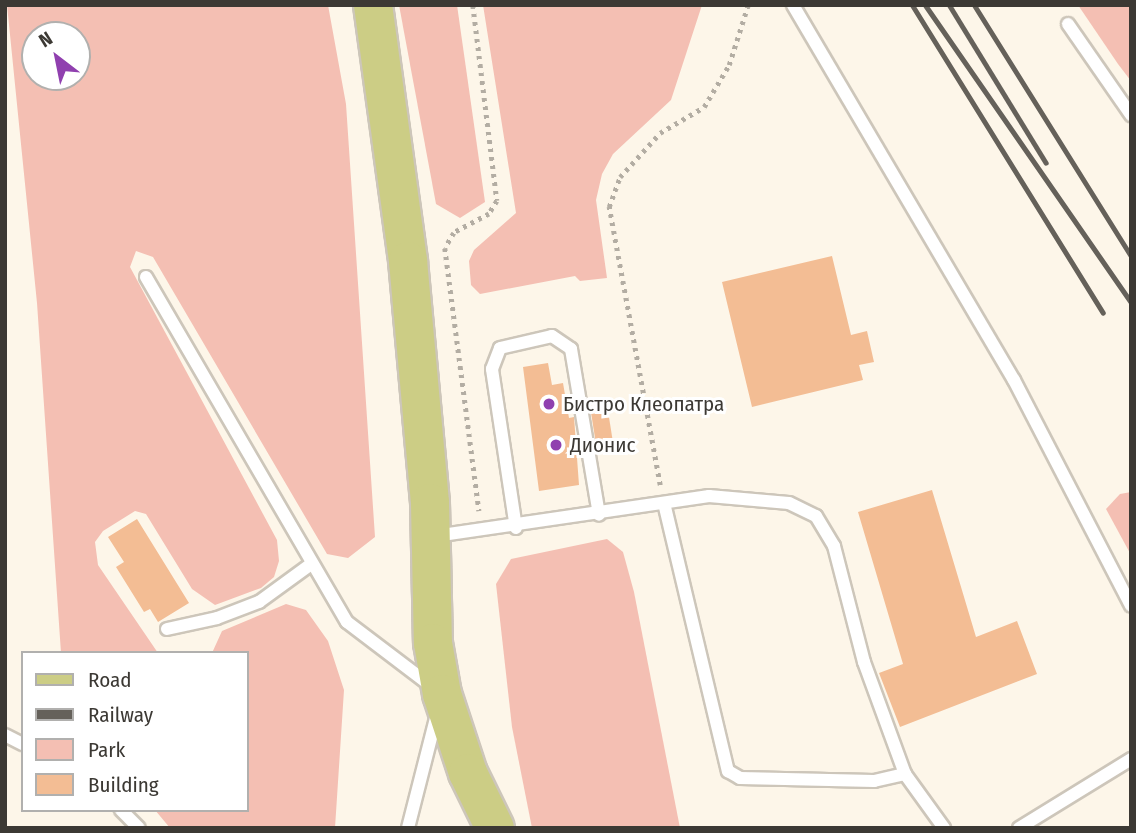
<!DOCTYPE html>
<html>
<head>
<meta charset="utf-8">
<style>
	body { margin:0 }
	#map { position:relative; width:1136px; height:833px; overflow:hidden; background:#fdf6e9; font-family:"Fira Sans Condensed",sans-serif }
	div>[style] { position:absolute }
	.green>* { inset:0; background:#f4bfb3 }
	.building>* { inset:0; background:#f3bd94; transform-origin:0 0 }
	.path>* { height:4.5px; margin-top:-2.25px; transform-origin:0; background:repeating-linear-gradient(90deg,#b3ada3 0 3.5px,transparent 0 8.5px) }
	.roads { filter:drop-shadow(2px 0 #cdc6ba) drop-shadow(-2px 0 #cdc6ba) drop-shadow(0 2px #cdc6ba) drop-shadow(0 -2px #cdc6ba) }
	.lane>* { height:12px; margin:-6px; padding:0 6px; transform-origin:6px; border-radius:6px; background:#fff }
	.primary>* { height:38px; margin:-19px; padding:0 19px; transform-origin:19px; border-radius:19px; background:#cccd85 }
	.rail>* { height:5px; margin:-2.5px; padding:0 2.5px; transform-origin:2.5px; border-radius:2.5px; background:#65615a }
	.dots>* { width:19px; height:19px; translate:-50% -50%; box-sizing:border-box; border:4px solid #fff; border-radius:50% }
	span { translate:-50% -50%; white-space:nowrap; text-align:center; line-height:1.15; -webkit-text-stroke:6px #fff; paint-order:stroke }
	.poi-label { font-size:21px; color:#3c3934 }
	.left { translate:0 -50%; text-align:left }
	.frame { position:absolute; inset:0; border:7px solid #3c3934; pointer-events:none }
	.legend { position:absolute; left:21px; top:651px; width:228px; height:161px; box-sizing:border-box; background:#fff; border:2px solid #b1b0ae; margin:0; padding:9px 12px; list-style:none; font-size:21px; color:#3c3934 }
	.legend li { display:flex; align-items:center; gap:14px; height:35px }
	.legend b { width:35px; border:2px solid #b1b0ae }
	.north { position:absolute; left:21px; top:21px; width:70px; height:70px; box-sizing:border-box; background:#fff; border:2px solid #b1b0ae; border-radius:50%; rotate:328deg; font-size:19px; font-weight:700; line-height:28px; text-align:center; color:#3c3934 }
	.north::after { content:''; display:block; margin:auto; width:24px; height:32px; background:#9040af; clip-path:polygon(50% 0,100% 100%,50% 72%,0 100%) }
</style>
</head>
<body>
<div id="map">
	<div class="green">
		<div style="clip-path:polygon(evenodd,7px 5px,328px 5px,346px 104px,375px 537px,348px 558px,327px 554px,153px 257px,136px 251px,130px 267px,277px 540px,279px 561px,274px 577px,261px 588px,215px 605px,192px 589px,146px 514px,135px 511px,103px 531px,95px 542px,98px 565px,158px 653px,61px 653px,37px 303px,7px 5px,77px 35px,77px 77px,35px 77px,35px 35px,77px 35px)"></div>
		<div style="clip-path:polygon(399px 5px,457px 5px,485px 202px,460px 218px,436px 204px)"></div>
		<div style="clip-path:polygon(483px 5px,702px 5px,671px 100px,613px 154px,602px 174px,596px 200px,607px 278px,580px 281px,575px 276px,480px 294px,471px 285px,469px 261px,474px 250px,516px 213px)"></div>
		<div style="clip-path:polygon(1078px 5px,1131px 5px,1131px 81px,1118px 64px)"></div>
		<div style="clip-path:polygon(1131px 492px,1131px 555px,1106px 509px,1120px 494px)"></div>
		<div style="clip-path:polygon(607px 539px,623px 552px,634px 592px,680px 828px,532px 828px,512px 727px,496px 584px,511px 559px)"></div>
		<div style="clip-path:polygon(286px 604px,306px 610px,328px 641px,344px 690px,335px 828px,170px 828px,155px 810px,247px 810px,247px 653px,212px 653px,222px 631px)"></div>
	</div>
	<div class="building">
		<div style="clip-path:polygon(832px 256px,851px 335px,867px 331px,874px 362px,859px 365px,863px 380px,752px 407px,722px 282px)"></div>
		<div style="clip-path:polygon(548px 363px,552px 385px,563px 383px,569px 418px,574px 417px,579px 485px,539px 491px,523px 367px)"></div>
		<div style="left:608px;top:411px;width:33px;height:17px;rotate:81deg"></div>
		<div style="clip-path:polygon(932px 490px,976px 637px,1017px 621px,1037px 674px,900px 727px,879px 673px,903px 664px,858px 512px)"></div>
		<div style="clip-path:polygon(137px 519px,189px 603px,158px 622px,150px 609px,144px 612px,116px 567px,124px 562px,108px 537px)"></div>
	</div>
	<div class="path">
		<div style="left:473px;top:5px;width:197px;rotate:83deg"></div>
		<div style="left:497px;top:201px;width:15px;rotate:122deg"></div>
		<div style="left:489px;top:214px;width:40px;rotate:152deg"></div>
		<div style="left:454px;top:233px;width:17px;rotate:121deg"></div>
		<div style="left:445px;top:248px;width:265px;rotate:82.6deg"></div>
		<div style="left:660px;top:485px;width:283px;rotate:-100.4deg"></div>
		<div style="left:609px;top:207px;width:32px;rotate:-70deg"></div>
		<div style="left:620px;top:177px;width:59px;rotate:-47.7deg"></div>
		<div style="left:660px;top:133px;width:51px;rotate:-30.6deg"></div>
		<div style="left:704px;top:107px;width:49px;rotate:-59.2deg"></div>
		<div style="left:729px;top:65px;width:63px;rotate:-72.4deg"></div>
	</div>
	<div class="roads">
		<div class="lane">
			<div style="left:793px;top:5px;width:435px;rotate:59.5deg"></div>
			<div style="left:1014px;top:380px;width:254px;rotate:62.6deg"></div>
			<div style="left:1068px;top:24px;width:111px;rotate:55.3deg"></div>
			<div style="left:146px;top:277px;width:399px;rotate:59.8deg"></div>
			<div style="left:347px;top:622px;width:104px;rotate:37.2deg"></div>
			<div style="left:664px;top:503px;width:276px;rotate:76.6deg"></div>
			<div style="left:728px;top:771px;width:14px;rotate:30deg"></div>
			<div style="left:740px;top:778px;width:134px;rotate:1.3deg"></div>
			<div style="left:874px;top:781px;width:32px;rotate:-13deg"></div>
			<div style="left:516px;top:528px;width:161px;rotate:-98.6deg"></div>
			<div style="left:492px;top:369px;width:22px;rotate:-69deg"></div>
			<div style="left:500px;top:348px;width:53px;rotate:-13deg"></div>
			<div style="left:552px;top:336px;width:23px;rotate:34deg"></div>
			<div style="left:571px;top:349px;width:168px;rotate:80.4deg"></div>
			<div style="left:435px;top:536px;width:277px;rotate:-8.3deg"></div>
			<div style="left:709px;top:496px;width:80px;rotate:5deg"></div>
			<div style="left:789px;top:503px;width:30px;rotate:26deg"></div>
			<div style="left:816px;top:516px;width:35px;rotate:59deg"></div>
			<div style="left:834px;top:546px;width:120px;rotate:75.5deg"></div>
			<div style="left:864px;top:662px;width:119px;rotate:69.9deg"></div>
			<div style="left:905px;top:774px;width:67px;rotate:54.2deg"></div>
			<div style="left:167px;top:629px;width:51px;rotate:-12.4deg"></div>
			<div style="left:217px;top:618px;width:45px;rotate:-20.9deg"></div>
			<div style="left:259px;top:602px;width:63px;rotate:-36deg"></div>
			<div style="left:5px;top:735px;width:20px;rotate:27deg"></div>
			<div style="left:121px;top:810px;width:25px;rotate:45deg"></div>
			<div style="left:408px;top:828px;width:118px;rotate:-75.7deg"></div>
			<div style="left:1019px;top:828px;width:132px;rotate:-31.6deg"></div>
		</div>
		<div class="primary">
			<div style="left:373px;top:5px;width:258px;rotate:82.2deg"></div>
			<div style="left:408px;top:261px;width:243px;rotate:84.8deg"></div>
			<div style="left:430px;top:503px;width:140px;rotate:88.8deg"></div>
			<div style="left:433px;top:643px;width:52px;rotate:80deg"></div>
			<div style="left:442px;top:694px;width:83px;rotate:71.8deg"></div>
			<div style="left:468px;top:773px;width:61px;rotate:63.9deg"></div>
		</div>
	</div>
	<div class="rail">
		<div style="left:912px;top:5px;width:362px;rotate:58.2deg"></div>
		<div style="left:925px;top:5px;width:361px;rotate:55.3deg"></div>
		<div style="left:949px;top:5px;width:185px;rotate:58.5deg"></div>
		<div style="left:974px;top:5px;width:296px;rotate:58deg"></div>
	</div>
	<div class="dots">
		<div style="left:549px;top:404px;background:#9040af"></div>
		<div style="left:556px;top:445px;background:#9040af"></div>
	</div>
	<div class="poi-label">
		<span class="left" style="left:563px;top:404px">Бистро Клеопатра</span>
		<span class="left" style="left:570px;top:445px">Дионис</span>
	</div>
	<div class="frame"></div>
	<ul class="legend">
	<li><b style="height:9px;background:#cccd85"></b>Road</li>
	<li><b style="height:9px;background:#65615a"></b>Railway</li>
	<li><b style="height:19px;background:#f4bfb3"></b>Park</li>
	<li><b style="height:19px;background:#f3bd94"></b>Building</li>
	</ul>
	<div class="north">N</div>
</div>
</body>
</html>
